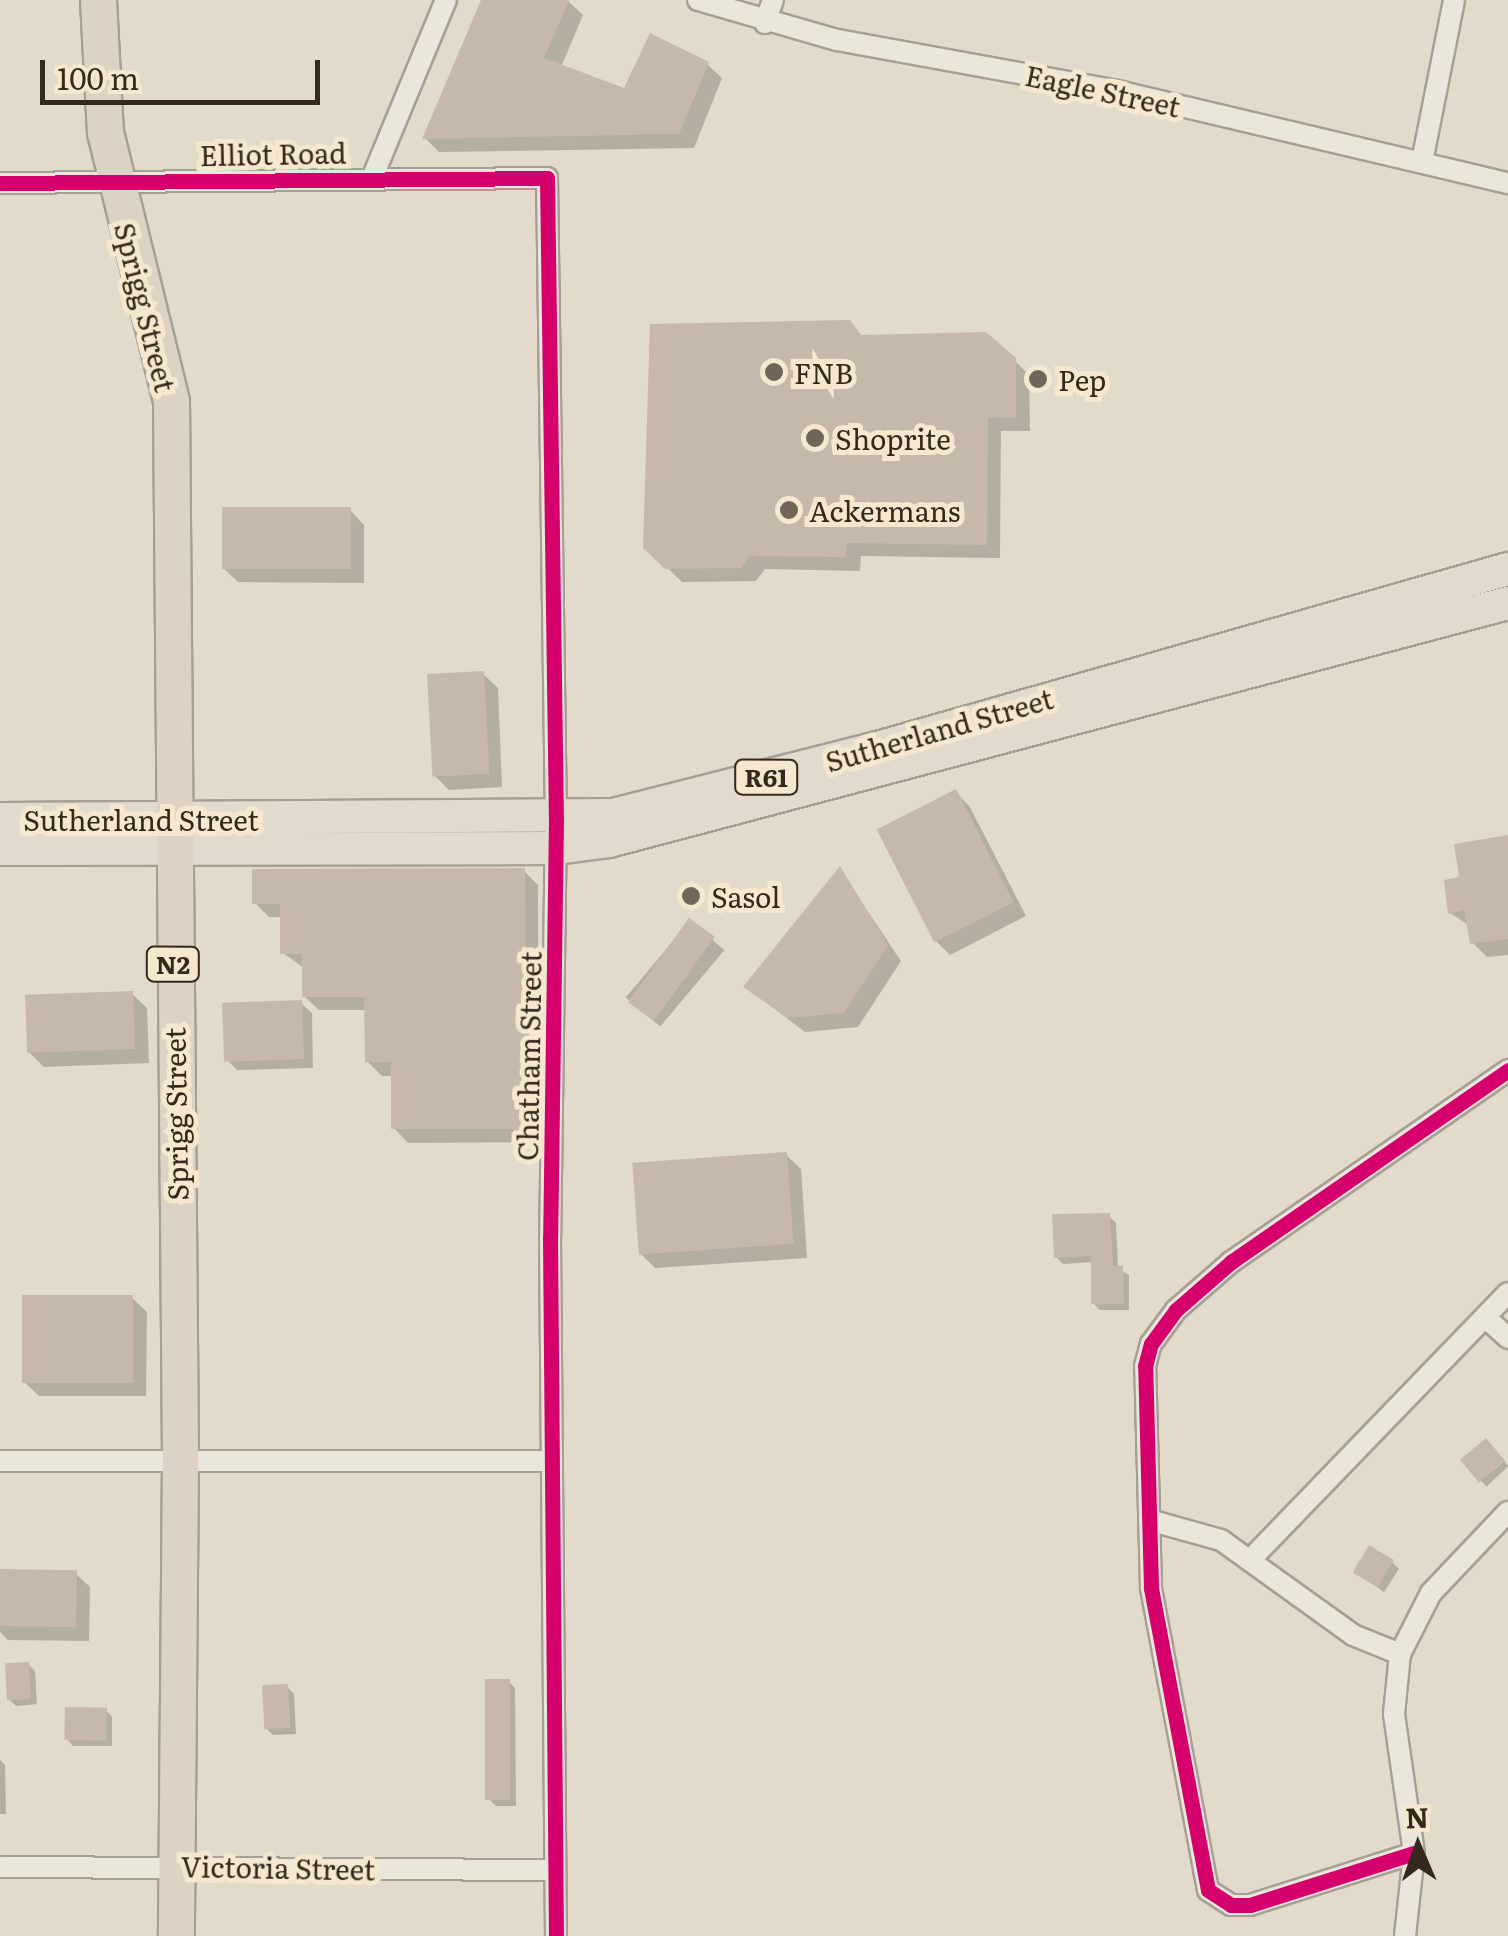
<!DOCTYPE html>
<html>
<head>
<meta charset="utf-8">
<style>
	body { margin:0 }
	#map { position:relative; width:1508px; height:1936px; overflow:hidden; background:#e2daca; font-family:Literata,serif }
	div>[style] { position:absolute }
	.shadow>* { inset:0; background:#0003; transform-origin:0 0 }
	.building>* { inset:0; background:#c6b8ab; transform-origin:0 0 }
	.roads { filter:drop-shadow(2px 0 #a79f94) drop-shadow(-2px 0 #a79f94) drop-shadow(0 2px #a79f94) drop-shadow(0 -2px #a79f94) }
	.minor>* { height:20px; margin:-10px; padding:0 10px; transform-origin:10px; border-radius:10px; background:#eae6dc }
	.primary>* { height:32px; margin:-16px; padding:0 16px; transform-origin:16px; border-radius:16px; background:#e2dbcd }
	.trunk>* { height:35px; margin:-17.5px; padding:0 17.5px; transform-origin:17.5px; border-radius:17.5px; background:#dcd3c4 }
	.cycleway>* { height:15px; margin:-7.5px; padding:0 7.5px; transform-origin:7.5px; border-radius:7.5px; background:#d6006c }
	.dots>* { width:28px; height:28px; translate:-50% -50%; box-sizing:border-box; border:5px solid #f5e8cf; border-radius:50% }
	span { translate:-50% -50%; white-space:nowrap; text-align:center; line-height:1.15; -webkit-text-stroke:10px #f5e8cf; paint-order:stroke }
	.shield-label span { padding:2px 8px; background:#f5e8cf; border:2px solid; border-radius:8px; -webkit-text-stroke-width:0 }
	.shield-label { font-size:25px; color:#35281d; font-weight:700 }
	.street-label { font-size:28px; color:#35281d }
	.poi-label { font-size:28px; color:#35281d }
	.left { translate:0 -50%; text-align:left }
	.north { position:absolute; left:1368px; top:1796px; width:100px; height:100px; -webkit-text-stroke:8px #f5e8cf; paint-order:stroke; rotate:358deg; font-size:28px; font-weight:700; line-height:40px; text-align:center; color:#35281d }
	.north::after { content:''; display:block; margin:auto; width:35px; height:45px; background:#35281d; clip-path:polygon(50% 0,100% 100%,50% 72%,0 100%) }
	.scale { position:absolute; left:40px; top:60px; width:280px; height:45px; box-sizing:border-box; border:5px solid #35281d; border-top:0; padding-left:12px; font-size:30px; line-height:35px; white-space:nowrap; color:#35281d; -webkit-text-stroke:8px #f5e8cf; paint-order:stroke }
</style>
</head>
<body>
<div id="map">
	<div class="shadow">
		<div style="clip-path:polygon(484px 0,567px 0,583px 15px,561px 67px,625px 91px,707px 64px,722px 78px,694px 148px,439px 152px,425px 138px)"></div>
		<div style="clip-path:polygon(849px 322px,864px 338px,1014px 360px,1029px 375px,1030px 431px,1001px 431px,1000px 558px,861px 556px,860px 571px,765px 569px,756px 581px,682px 582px,646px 547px)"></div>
		<div style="clip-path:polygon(350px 510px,364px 525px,364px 583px,238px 582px,223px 568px)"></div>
		<div style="clip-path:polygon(483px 674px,498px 688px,502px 787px,449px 790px,434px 775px)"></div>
		<div style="clip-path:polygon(956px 792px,970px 807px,1026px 916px,950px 955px,935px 940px)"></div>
		<div style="clip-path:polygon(1508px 838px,1508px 955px,1487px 957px,1473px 943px,1470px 926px,1450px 913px,1462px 879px)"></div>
		<div style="clip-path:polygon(840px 870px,901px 961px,858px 1027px,805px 1032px,746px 987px)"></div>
		<div style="clip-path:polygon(524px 871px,538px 885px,539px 1142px,408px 1143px,394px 1128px,394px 1076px,382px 1076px,367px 1061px,367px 1010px,319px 1010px,304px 996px,304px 968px,283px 953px,282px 917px,269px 917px,255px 903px)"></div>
		<div style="left:690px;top:921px;width:45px;height:100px;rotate:40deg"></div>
		<div style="clip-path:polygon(132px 994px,147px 1008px,149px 1063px,44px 1067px,29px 1052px)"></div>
		<div style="clip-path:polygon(301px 1003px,312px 1013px,313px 1068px,237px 1070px,226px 1059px)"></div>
		<div style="clip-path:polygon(786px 1155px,801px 1169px,807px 1258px,655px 1268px,641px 1254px)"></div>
		<div style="clip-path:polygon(1109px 1216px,1116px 1223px,1118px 1269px,1129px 1275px,1129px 1310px,1100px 1310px,1093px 1303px,1093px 1262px,1063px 1264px,1056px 1257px)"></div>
		<div style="clip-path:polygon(132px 1298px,147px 1312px,146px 1396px,39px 1396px,24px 1382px)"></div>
		<div style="left:1486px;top:1442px;width:33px;height:30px;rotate:47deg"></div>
		<div style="clip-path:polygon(1392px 1562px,1399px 1569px,1384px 1592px,1355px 1572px)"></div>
		<div style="clip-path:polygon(0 1572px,75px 1573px,90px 1587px,89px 1641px,8px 1640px,0 1632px)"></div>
		<div style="clip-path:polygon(28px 1664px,35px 1671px,37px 1704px,16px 1706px,9px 1699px)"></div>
		<div style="clip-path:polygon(508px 1681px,515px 1688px,516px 1806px,496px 1806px,489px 1799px)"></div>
		<div style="clip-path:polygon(287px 1687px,294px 1694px,296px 1734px,273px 1735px,266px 1728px)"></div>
		<div style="clip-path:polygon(106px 1710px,112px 1717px,112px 1746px,73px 1746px,67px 1739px)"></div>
		<div style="clip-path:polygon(0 1760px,5px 1765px,6px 1814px,0 1814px)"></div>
	</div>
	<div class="building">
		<div style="clip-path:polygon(481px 0,569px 0,544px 58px,624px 88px,650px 33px,709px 62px,679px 134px,422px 139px)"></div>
		<div style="clip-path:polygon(850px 320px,861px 335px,986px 332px,1016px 358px,1016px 418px,988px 417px,987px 545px,847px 543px,846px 557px,750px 556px,741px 568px,665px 569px,643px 548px,650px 324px)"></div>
		<div style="left:222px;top:507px;width:129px;height:62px"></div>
		<div style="left:484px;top:671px;width:103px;height:57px;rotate:87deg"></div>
		<div style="left:956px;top:789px;width:127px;height:89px;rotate:63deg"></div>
		<div style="clip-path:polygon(1508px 835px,1508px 939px,1470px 944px,1464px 910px,1448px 914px,1444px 880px,1459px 877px,1454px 844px)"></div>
		<div style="clip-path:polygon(840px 866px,888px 945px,844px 1013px,788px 1018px,743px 987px)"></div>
		<div style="clip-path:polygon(525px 868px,526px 1129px,391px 1129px,391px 1062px,365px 1062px,364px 997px,302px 997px,302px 954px,280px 954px,280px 904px,252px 904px,252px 869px)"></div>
		<div style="left:689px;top:918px;width:32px;height:104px;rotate:36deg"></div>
		<div style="left:133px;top:991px;width:58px;height:108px;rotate:88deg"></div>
		<div style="left:302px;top:1000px;width:59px;height:80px;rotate:88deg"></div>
		<div style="left:787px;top:1152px;width:92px;height:155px;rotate:86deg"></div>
		<div style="clip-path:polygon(1110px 1213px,1113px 1266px,1123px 1266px,1124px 1304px,1091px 1304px,1091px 1256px,1054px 1258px,1052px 1214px)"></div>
		<div style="left:22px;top:1295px;width:111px;height:88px"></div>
		<div style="left:1486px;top:1438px;width:30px;height:34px;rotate:50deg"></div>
		<div style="left:1369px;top:1545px;width:29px;height:32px;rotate:31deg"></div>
		<div style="left:0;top:1569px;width:77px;height:57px;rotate:1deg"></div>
		<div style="left:29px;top:1662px;width:37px;height:24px;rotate:87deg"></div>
		<div style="left:485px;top:1679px;width:25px;height:121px"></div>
		<div style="left:288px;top:1684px;width:44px;height:26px;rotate:87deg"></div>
		<div style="left:65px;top:1707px;width:42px;height:33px;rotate:1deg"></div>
	</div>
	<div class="roads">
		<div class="minor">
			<div style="left:698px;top:0;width:145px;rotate:16.1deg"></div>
			<div style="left:837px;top:40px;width:290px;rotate:10.3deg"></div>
			<div style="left:1122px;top:92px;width:397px;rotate:13.3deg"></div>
			<div style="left:765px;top:23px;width:24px;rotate:-71deg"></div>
			<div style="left:1422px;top:162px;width:165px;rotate:-78.8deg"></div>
			<div style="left:373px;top:176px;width:191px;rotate:-67.5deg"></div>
			<div style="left:0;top:183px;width:547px;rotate:-0.52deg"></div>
			<div style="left:547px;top:178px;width:641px;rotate:89.2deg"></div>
			<div style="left:556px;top:819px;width:419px;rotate:90.8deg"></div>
			<div style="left:550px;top:1238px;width:698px;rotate:89.51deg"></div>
			<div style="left:1486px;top:1318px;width:30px;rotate:42deg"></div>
			<div style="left:0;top:1461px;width:552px"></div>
			<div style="left:1149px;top:1520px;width:75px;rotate:15.5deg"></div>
			<div style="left:1221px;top:1540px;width:163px;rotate:35.7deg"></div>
			<div style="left:1353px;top:1635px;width:51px;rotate:22deg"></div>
			<div style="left:1250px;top:1560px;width:371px;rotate:-46deg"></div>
			<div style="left:1414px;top:1853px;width:172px;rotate:162.4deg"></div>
			<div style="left:1250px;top:1905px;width:19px;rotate:180deg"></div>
			<div style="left:1231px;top:1905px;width:27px;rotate:-147deg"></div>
			<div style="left:1208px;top:1890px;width:307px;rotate:-100.7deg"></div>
			<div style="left:1151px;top:1588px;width:222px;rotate:-91.5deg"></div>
			<div style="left:1145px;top:1366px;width:23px;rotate:-75deg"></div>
			<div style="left:1151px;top:1344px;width:42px;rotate:-53.7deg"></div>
			<div style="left:1176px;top:1310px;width:73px;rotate:-41.1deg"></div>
			<div style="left:1231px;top:1262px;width:337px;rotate:-34.7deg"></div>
			<div style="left:0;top:1867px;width:555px;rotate:0.31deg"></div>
			<div style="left:1405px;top:1936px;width:83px;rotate:-83.8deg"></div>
			<div style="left:1414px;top:1853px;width:140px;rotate:-98.2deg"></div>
			<div style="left:1394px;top:1714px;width:60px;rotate:-84.3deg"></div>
			<div style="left:1400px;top:1654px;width:68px;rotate:-63.1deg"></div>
			<div style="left:1431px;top:1593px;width:112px;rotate:-46.5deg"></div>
		</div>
		<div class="primary">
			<div style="left:0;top:819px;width:613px;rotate:-0.37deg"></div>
			<div style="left:613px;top:815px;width:269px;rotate:-14.2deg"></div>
			<div style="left:874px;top:749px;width:659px;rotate:-15.85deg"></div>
			<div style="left:0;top:849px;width:556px;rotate:-0.1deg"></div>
			<div style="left:556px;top:848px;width:53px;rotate:-7.5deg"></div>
			<div style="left:609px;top:841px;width:930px;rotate:-14.83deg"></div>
		</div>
		<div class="trunk">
			<div style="left:98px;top:0;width:132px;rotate:87deg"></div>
			<div style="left:105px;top:132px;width:277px;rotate:76.2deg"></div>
			<div style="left:171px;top:401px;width:1061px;rotate:89.51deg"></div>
			<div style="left:180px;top:1462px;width:474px;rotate:90.5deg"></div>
		</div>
	</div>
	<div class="cycleway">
		<div style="left:0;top:183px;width:547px;rotate:-0.52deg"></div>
		<div style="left:547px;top:178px;width:641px;rotate:89.2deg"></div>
		<div style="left:556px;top:819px;width:419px;rotate:90.8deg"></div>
		<div style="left:550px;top:1238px;width:698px;rotate:89.51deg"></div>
		<div style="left:1414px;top:1853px;width:172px;rotate:162.4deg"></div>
		<div style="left:1250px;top:1905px;width:19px;rotate:180deg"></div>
		<div style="left:1231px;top:1905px;width:27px;rotate:-147deg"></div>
		<div style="left:1208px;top:1890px;width:307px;rotate:-100.7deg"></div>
		<div style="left:1151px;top:1588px;width:222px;rotate:-91.5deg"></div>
		<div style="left:1145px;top:1366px;width:23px;rotate:-75deg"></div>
		<div style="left:1151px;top:1344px;width:42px;rotate:-53.7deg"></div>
		<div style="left:1176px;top:1310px;width:73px;rotate:-41.1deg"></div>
		<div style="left:1231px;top:1262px;width:337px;rotate:-34.7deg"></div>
	</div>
	<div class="dots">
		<div style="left:774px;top:372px;background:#72665a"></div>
		<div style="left:1038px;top:379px;background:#72665a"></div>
		<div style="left:815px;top:438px;background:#72665a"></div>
		<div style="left:789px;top:510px;background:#72665a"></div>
		<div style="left:691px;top:896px;background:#72665a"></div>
	</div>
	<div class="shield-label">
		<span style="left:766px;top:777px">R61</span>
		<span style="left:173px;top:964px">N2</span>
	</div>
	<div class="street-label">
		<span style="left:1103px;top:90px;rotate:12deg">Eagle Street</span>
		<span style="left:273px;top:153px;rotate:-1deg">Elliot Road</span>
		<span style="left:146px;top:307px;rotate:76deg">Sprigg Street</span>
		<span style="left:939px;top:729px;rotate:-16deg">Sutherland Street</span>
		<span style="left:141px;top:819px">Sutherland Street</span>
		<span style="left:528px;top:1056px;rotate:-89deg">Chatham Street</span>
		<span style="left:175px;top:1114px;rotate:-91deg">Sprigg Street</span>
		<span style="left:278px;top:1867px;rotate:1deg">Victoria Street</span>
	</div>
	<div class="poi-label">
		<span class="left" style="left:794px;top:372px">FNB</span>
		<span class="left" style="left:1058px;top:379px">Pep</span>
		<span class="left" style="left:835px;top:438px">Shoprite</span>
		<span class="left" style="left:809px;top:510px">Ackermans</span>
		<span class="left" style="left:711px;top:896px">Sasol</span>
	</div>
	<div class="north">N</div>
	<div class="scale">100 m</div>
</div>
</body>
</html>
